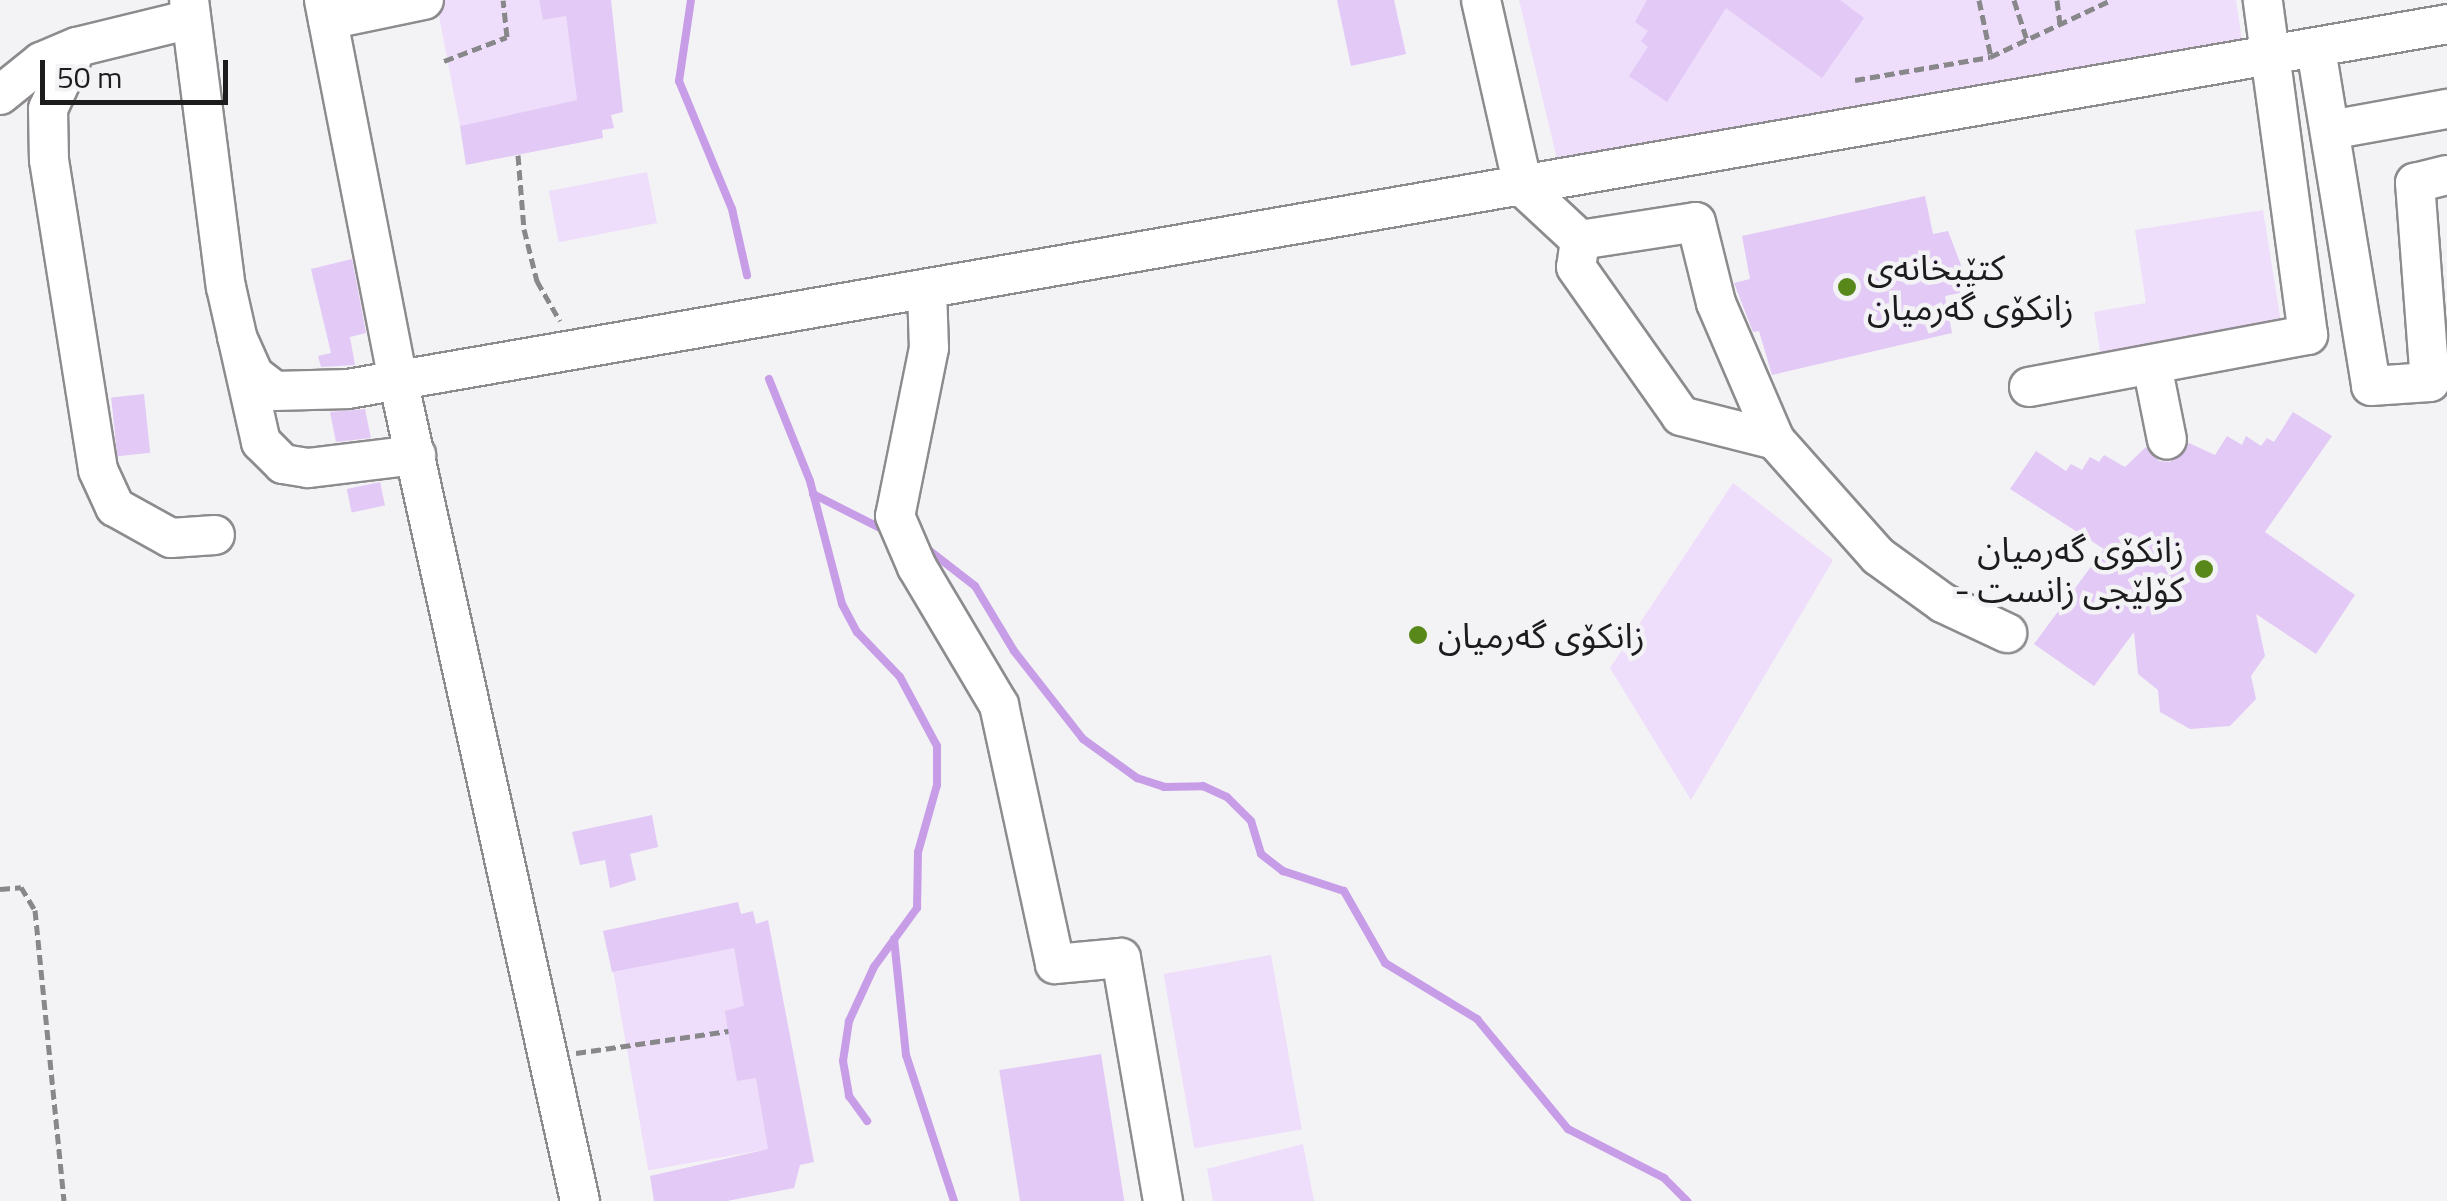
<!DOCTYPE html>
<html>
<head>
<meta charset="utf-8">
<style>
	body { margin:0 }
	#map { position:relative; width:2447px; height:1201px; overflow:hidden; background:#f3f2f5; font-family:"Titillium Web","Noto Sans Arabic",sans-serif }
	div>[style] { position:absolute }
	.green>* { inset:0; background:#eeddfb; transform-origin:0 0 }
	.stream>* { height:8px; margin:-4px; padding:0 4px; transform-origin:4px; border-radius:4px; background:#c89de7 }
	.building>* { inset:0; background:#e3c9f6; transform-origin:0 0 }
	.path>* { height:5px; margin-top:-2.5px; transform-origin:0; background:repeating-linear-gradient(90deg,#88888a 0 10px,transparent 0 15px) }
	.roads { filter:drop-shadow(2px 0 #8d8b8e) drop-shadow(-2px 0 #8d8b8e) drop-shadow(0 2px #8d8b8e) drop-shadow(0 -2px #8d8b8e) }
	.minor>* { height:38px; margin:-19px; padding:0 19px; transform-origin:19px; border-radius:19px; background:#fff }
	.dots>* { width:28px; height:28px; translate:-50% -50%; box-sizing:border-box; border:5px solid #f3f2f5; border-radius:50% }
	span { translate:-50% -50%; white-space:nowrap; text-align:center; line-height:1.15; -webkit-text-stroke:9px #f3f2f5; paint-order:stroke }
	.poi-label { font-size:35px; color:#1c1c1d }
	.left { translate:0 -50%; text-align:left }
	.right { translate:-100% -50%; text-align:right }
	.scale { position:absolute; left:40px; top:60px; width:188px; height:45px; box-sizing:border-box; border:5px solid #1c1c1d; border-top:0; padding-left:12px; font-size:30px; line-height:35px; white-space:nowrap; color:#1c1c1d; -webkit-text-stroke:8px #f3f2f5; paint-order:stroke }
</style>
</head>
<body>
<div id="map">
	<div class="green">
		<div style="clip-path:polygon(436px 0,539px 0,543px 20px,566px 16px,577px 100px,460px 126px)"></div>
		<div style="clip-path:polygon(1519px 0,2236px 0,2242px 41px,1558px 163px)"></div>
		<div style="left:647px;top:172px;width:52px;height:100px;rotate:79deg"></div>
		<div style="clip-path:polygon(2263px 210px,2282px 329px,2101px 358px,2094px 312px,2146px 303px,2135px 230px)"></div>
		<div style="clip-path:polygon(1733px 483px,1833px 560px,1691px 800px,1610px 668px)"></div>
		<div style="left:734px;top:948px;width:204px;height:123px;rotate:80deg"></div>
		<div style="left:1271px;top:955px;width:177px;height:109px;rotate:80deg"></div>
		<div style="clip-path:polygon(1303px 1144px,1314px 1201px,1213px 1201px,1207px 1169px)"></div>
	</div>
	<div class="stream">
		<div style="left:691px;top:0;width:82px;rotate:98.4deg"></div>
		<div style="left:679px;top:81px;width:139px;rotate:67.5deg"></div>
		<div style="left:732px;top:209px;width:68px;rotate:77.2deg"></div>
		<div style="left:769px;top:379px;width:110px;rotate:68.1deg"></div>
		<div style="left:810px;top:481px;width:127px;rotate:75.4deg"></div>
		<div style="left:842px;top:604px;width:32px;rotate:62deg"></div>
		<div style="left:857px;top:632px;width:62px;rotate:46.3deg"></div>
		<div style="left:900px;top:677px;width:78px;rotate:61.8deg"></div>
		<div style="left:937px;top:746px;width:39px;rotate:90deg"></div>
		<div style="left:937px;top:785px;width:70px;rotate:105.8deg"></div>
		<div style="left:918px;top:852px;width:56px;rotate:91deg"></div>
		<div style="left:917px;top:908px;width:73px;rotate:126.1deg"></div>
		<div style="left:874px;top:967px;width:60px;rotate:114.8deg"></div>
		<div style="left:849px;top:1021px;width:40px;rotate:98.5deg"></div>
		<div style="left:843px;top:1061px;width:36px;rotate:80deg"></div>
		<div style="left:849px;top:1096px;width:31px;rotate:54deg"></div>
		<div style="left:813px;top:494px;width:75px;rotate:26.9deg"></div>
		<div style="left:926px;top:548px;width:62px;rotate:37.8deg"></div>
		<div style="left:975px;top:586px;width:76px;rotate:59deg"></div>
		<div style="left:1014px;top:651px;width:112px;rotate:51.9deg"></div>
		<div style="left:1083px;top:739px;width:67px;rotate:35.8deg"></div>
		<div style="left:1137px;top:778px;width:28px;rotate:18deg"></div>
		<div style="left:1164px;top:787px;width:39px;rotate:-1deg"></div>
		<div style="left:1203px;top:786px;width:26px;rotate:25deg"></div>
		<div style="left:1227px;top:797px;width:34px;rotate:45deg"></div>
		<div style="left:1251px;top:821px;width:34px;rotate:73deg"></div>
		<div style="left:1261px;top:854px;width:28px;rotate:38deg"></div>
		<div style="left:1283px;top:871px;width:64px;rotate:18.2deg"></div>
		<div style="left:1344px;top:891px;width:83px;rotate:60.3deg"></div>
		<div style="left:1385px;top:963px;width:108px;rotate:31.3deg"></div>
		<div style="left:1477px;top:1019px;width:143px;rotate:50.4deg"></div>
		<div style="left:1568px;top:1129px;width:108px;rotate:27deg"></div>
		<div style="left:1664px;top:1178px;width:33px;rotate:45deg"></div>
		<div style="left:894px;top:939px;width:117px;rotate:84.1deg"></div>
		<div style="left:906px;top:1055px;width:154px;rotate:71.8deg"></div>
	</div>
	<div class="building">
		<div style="clip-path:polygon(539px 0,611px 0,623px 112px,611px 115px,614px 128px,602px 130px,603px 138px,466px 165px,460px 126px,577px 100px,566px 16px,543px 20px)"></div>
		<div style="clip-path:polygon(1337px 0,1394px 0,1406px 54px,1351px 66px)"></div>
		<div style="clip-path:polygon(1647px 0,1840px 0,1864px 18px,1822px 78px,1726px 8px,1667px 102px,1629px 76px,1648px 47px,1641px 41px,1648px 31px,1635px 22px)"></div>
		<div style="clip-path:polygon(1925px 196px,1933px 234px,1948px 231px,1961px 265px,1960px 293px,1945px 296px,1952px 333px,1772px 375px,1759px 331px,1753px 332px,1734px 283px,1750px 279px,1742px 236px)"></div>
		<div style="clip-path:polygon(352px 259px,366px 333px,350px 337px,355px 365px,321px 367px,318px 356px,331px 353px,311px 269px)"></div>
		<div style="left:144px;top:394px;width:59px;height:33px;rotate:84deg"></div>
		<div style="clip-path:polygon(365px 409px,371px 438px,336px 442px,330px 412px)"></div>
		<div style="clip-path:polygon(2293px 412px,2332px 436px,2265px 532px,2355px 595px,2316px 654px,2256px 614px,2265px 656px,2251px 676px,2256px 699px,2230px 726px,2190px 729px,2160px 712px,2158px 690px,2138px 674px,2134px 632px,2094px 686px,2034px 644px,2104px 549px,2010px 489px,2036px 451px,2066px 471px,2071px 464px,2082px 470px,2090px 457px,2099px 462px,2104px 455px,2125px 467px,2146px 447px,2159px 461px,2170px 462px,2189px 443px,2215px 455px,2227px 436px,2242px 445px,2246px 436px,2261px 446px,2267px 438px,2274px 442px)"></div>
		<div style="left:380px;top:482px;width:24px;height:34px;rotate:78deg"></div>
		<div style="clip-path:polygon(652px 815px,658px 847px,630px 854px,636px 880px,610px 888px,605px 860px,580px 865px,572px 832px)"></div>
		<div style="clip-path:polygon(738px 902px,741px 914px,753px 911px,756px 924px,768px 920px,814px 1162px,800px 1165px,794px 1188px,727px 1201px,654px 1201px,650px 1176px,768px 1149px,756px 1078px,737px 1081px,728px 1031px,725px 1011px,744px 1006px,734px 948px,612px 972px,603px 931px)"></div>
		<div style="left:1101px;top:1054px;width:149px;height:103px;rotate:81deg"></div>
	</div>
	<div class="path">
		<div style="left:1979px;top:0;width:58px;rotate:78.1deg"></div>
		<div style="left:2014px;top:0;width:42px;rotate:72deg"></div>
		<div style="left:2057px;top:0;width:24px;rotate:83deg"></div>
		<div style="left:444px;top:61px;width:67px;rotate:-20.9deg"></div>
		<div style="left:507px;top:37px;width:37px;rotate:-96deg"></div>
		<div style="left:1855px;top:80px;width:137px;rotate:-9.7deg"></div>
		<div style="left:1990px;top:57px;width:134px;rotate:-25.2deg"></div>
		<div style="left:518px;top:155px;width:74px;rotate:85.4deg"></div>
		<div style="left:524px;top:229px;width:54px;rotate:76deg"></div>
		<div style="left:537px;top:281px;width:46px;rotate:60.1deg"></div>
		<div style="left:0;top:889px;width:21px;rotate:-5deg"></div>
		<div style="left:21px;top:887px;width:27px;rotate:59deg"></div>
		<div style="left:35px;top:910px;width:292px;rotate:84.3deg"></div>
		<div style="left:576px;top:1053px;width:154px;rotate:-8.2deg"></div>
	</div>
	<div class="roads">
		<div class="minor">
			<div style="left:189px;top:0;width:289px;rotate:82.7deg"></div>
			<div style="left:226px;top:287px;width:159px;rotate:77.3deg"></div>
			<div style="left:261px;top:442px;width:31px;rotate:45deg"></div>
			<div style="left:283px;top:464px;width:25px;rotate:9deg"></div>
			<div style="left:308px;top:468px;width:109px;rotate:-6.9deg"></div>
			<div style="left:324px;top:0;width:387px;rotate:79deg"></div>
			<div style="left:398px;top:380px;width:841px;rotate:77.5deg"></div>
			<div style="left:1481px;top:0;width:192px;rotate:77.3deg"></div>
			<div style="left:1523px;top:187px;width:78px;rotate:42.9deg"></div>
			<div style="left:1580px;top:240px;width:117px;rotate:-8.8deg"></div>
			<div style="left:1696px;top:222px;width:83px;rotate:76.1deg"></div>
			<div style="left:1716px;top:303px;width:149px;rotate:66.7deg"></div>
			<div style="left:1775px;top:440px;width:155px;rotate:48.4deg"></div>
			<div style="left:1878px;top:556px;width:80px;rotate:35.9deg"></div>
			<div style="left:1943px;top:603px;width:71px;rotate:25.1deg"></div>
			<div style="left:328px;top:20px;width:98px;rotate:-11.8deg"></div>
			<div style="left:77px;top:47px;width:68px;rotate:115.1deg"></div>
			<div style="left:48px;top:109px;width:51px;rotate:88.9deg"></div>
			<div style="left:49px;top:160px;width:314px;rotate:81deg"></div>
			<div style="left:98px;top:470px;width:41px;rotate:65.3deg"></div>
			<div style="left:115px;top:507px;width:64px;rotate:29deg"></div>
			<div style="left:171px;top:538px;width:44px;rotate:-3.9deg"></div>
			<div style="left:2316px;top:49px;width:341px;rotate:80.7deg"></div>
			<div style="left:2371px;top:386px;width:59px;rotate:-3.9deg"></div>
			<div style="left:2430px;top:382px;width:200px;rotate:-94.3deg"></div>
			<div style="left:2415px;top:183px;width:33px;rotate:-14deg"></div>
			<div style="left:0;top:95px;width:53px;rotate:-38.8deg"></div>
			<div style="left:41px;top:62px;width:39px;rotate:-23deg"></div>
			<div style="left:77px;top:47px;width:117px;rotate:-13.8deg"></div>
			<div style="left:2330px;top:130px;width:119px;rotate:-10.2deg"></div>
			<div style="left:1580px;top:240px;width:27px;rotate:98deg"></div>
			<div style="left:1576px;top:267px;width:182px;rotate:54.8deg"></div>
			<div style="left:1681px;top:416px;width:97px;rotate:14.3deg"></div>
			<div style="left:927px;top:289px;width:59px;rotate:88.1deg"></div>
			<div style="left:929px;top:348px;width:171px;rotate:101.4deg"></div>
			<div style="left:895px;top:516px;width:56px;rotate:66.7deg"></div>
			<div style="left:917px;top:567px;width:161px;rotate:59.3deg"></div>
			<div style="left:999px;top:705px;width:265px;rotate:77.8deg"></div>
			<div style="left:1055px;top:964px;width:66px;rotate:-5.2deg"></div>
			<div style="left:1121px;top:958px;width:247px;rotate:80.2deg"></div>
			<div style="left:237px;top:337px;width:42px;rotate:65.9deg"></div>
			<div style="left:254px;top:375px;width:26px;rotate:37deg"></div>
			<div style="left:275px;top:391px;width:73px;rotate:-1.6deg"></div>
			<div style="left:348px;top:389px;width:2130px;rotate:-9.86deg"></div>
			<div style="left:2152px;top:365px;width:76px;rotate:78.7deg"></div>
			<div style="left:2029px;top:387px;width:284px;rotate:-10.6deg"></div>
			<div style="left:2308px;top:335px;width:338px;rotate:-97.7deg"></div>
		</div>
	</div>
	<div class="dots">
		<div style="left:1847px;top:287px;background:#59881a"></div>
		<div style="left:2204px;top:569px;background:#59881a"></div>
		<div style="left:1418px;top:635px;background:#59881a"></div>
	</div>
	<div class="poi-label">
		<span class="left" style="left:1867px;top:287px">کتێبخانەی<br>زانکۆی گەرمیان</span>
		<span class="right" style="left:2184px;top:569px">زانکۆی گەرمیان<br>- کۆلێجی زانست</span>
		<span class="left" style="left:1438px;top:635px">زانکۆی گەرمیان</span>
	</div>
	<div class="scale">50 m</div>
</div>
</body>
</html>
